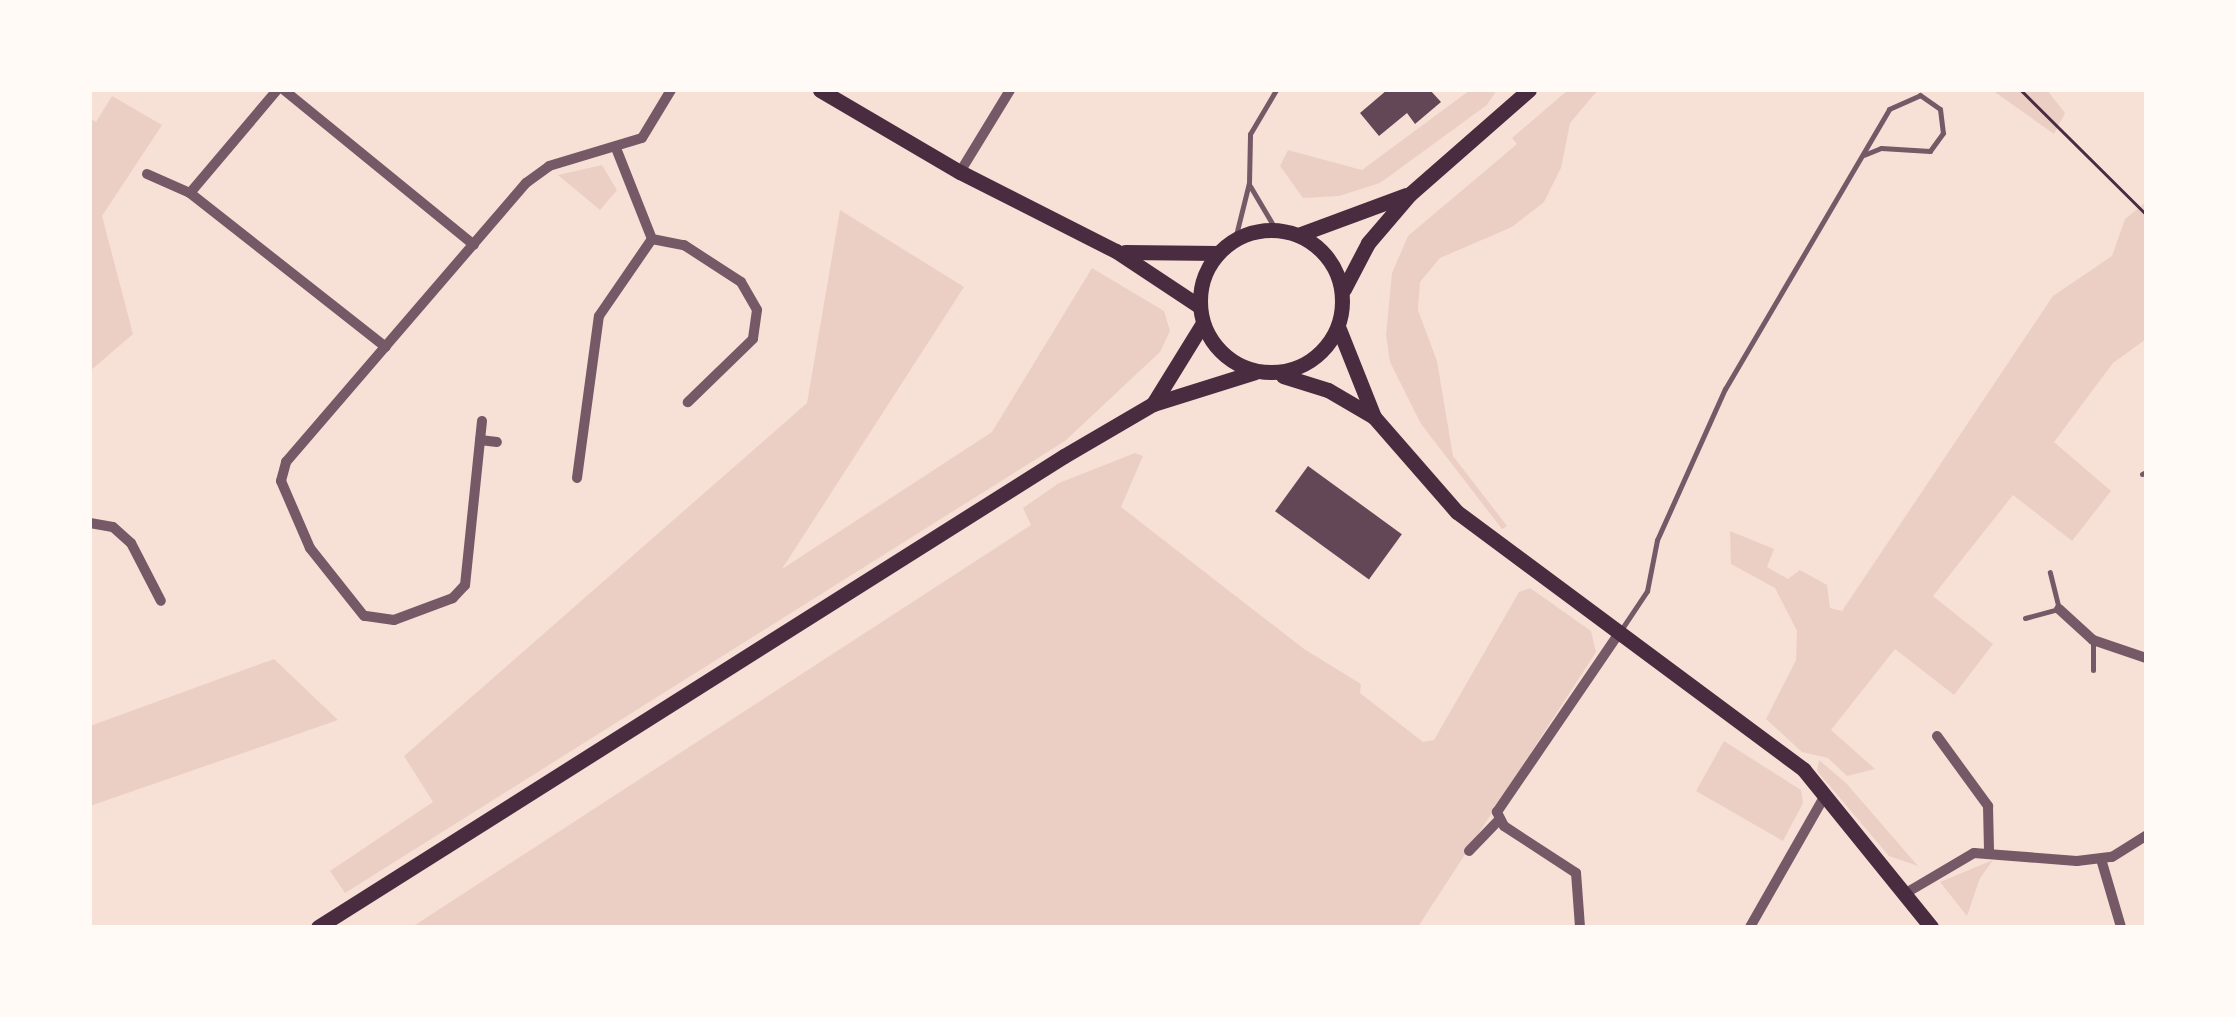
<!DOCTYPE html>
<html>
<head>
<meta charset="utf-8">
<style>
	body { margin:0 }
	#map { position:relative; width:2236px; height:1017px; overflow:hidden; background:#f7e1d7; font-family:Karla,sans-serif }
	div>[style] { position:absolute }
	.green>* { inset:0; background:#ebcfc5 }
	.building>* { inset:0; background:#644757; transform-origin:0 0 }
	.path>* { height:2.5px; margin:-1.25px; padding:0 1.25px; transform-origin:1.25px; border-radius:1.25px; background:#4a2c40 }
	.service>* { height:5px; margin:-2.5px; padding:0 2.5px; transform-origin:2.5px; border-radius:2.5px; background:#755966 }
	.minor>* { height:10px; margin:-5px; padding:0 5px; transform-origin:5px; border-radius:5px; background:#755966 }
	.primary>* { height:15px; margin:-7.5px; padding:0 7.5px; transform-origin:7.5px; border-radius:7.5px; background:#4a2c40 }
	.primary>.ring { margin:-7.5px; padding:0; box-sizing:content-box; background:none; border:15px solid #4a2c40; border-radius:50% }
	span { translate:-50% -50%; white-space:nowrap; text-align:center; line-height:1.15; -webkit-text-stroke:8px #fffaf5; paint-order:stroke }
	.frame { position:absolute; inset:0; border:92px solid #fffaf5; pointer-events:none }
</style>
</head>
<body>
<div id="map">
	<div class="green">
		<div style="clip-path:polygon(1470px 90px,1497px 90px,1487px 105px,1380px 183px,1339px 196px,1303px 198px,1280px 166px,1288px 150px,1362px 170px)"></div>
		<div style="clip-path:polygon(1568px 90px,1598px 90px,1570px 123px,1561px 168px,1544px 202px,1512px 227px,1440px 258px,1420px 282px,1418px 310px,1437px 361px,1453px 456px,1507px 526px,1502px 529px,1421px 424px,1390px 362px,1386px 335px,1392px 273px,1408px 236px,1517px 144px,1512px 138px)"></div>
		<div style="clip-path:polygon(1992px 90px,2047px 90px,2065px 113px,2054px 134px)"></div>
		<div style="clip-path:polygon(112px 96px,162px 125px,102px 216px,133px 334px,90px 371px,90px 118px,96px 122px)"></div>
		<div style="clip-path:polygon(602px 165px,617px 190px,600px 210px,558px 175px)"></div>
		<div style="clip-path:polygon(2146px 202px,2146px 339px,2113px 363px,2054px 442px,2111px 491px,2072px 541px,2013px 495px,1933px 596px,1993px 644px,1954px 695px,1895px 649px,1831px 730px,1875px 769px,1847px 776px,1828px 758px,1802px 752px,1766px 719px,1796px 660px,1797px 631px,1775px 588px,1731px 564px,1730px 531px,1774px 549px,1767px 567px,1788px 579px,1800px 570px,1827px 585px,1830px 608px,1842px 611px,2053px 296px,2112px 256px,2125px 219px)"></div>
		<div style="clip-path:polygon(840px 210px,964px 287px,782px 569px,992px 432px,1092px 268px,1164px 311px,1170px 331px,1160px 352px,1065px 441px,345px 893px,330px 871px,433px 802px,404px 756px,807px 403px)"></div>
		<div style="clip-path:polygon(1135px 453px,1143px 456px,1121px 507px,1304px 649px,1361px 684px,1360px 693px,1423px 742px,1434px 740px,1519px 592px,1530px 588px,1591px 631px,1596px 652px,1418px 927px,412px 927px,1031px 525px,1023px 508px,1059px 483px)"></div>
		<div style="clip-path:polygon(274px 659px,338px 720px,90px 806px,90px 726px)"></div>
		<div style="clip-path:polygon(1724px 741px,1801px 790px,1803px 803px,1783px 841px,1696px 791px)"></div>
		<div style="clip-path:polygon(1819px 760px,1846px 783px,1918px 866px,1889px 856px,1817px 771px)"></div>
		<div style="clip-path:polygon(1993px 860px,1980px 878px,1967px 916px,1940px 882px)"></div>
	</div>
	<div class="building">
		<div style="clip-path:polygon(1387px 90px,1430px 90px,1441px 102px,1415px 124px,1407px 113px,1379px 136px,1360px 113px)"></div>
		<div style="left:1308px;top:466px;width:116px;height:56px;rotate:36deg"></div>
	</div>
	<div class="path">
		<div style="left:2021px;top:90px;width:176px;rotate:44.8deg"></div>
	</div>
	<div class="service">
		<div style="left:1250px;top:186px;width:51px;rotate:59.4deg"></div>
		<div style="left:1235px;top:239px;width:58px;rotate:-76deg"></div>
		<div style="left:1249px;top:183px;width:49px;rotate:-88.8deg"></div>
		<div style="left:1250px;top:134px;width:51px;rotate:-59.4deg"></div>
		<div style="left:2142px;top:474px;width:4px;rotate:-27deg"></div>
		<div style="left:2025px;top:618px;width:35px;rotate:-15deg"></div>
		<div style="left:2059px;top:609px;width:38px;rotate:-104deg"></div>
		<div style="left:1621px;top:630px;width:47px;rotate:-56.3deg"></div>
		<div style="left:1647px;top:591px;width:52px;rotate:-78.9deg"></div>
		<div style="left:1657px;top:540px;width:166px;rotate:-65.8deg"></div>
		<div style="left:1725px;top:389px;width:324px;rotate:-59.6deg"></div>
		<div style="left:1889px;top:109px;width:34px;rotate:-24deg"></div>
		<div style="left:1920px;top:95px;width:24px;rotate:35deg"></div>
		<div style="left:1940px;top:109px;width:24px;rotate:83deg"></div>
		<div style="left:1943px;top:133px;width:22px;rotate:126deg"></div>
		<div style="left:1930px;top:151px;width:49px;rotate:-176.5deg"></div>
		<div style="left:1881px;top:148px;width:18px;rotate:158deg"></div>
		<div style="left:2093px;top:670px;width:27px;rotate:-90deg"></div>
	</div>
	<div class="minor">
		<div style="left:284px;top:90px;width:245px;rotate:39.2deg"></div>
		<div style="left:960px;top:172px;width:96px;rotate:-58.6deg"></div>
		<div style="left:147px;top:174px;width:47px;rotate:23.8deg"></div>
		<div style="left:190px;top:193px;width:249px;rotate:38.2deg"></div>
		<div style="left:190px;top:193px;width:135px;rotate:-49.8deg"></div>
		<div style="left:652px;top:239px;width:33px;rotate:11deg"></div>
		<div style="left:684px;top:245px;width:68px;rotate:33deg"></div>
		<div style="left:741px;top:282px;width:32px;rotate:60deg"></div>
		<div style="left:757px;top:310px;width:29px;rotate:98deg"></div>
		<div style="left:753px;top:339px;width:91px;rotate:135.9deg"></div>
		<div style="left:482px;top:421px;width:165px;rotate:95.9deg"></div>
		<div style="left:465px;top:585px;width:18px;rotate:133deg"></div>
		<div style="left:453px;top:598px;width:63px;rotate:159.6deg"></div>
		<div style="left:394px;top:620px;width:30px;rotate:-172deg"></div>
		<div style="left:364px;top:616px;width:87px;rotate:-128.5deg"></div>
		<div style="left:310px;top:548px;width:73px;rotate:-113.4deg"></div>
		<div style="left:281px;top:481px;width:20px;rotate:-75deg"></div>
		<div style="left:286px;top:462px;width:368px;rotate:-49.3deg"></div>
		<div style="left:526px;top:183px;width:29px;rotate:-36deg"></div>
		<div style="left:549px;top:166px;width:97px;rotate:-16.8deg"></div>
		<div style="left:642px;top:138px;width:56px;rotate:-58.9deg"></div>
		<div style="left:480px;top:440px;width:17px;rotate:7deg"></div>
		<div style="left:577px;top:478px;width:163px;rotate:-82.3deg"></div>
		<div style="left:599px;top:316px;width:93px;rotate:-55.5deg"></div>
		<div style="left:652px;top:239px;width:98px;rotate:-111.6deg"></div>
		<div style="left:90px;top:523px;width:23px;rotate:10deg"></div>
		<div style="left:113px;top:527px;width:24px;rotate:42deg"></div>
		<div style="left:131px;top:543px;width:65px;rotate:62.7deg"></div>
		<div style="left:2059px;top:609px;width:46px;rotate:42.4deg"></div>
		<div style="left:2093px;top:640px;width:56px;rotate:18.8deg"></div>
		<div style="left:1937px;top:736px;width:87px;rotate:53.9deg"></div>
		<div style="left:1988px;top:806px;width:44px;rotate:88.7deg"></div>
		<div style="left:1469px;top:851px;width:42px;rotate:-46deg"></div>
		<div style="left:2101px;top:859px;width:71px;rotate:73.6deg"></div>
		<div style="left:1906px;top:893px;width:79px;rotate:-30.5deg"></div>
		<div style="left:1974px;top:853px;width:103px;rotate:4.4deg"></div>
		<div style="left:2077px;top:861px;width:35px;rotate:-7deg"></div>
		<div style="left:2112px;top:857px;width:40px;rotate:-32deg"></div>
		<div style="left:1580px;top:927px;width:54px;rotate:-94.2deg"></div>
		<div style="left:1576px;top:873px;width:86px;rotate:-146.9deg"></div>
		<div style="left:1504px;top:826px;width:16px;rotate:-117deg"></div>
		<div style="left:1497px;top:812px;width:217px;rotate:-55.7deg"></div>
		<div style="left:1750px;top:927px;width:153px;rotate:-60.3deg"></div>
	</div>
	<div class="primary">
		<div style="left:820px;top:90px;width:162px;rotate:30.4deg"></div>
		<div style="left:960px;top:172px;width:175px;rotate:26.9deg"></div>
		<div style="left:1116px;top:251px;width:100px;rotate:33.5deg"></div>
		<div class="ring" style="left:1200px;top:230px;width:127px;height:127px"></div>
		<div style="left:1298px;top:235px;width:115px;rotate:-20.3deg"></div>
		<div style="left:1125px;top:252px;width:93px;rotate:0.6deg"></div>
		<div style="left:1344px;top:289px;width:52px;rotate:-62.4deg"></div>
		<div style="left:1368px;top:243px;width:65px;rotate:-49.4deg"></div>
		<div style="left:1410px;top:194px;width:158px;rotate:-41.2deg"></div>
		<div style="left:1339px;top:329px;width:95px;rotate:68.3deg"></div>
		<div style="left:1374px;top:417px;width:126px;rotate:48.9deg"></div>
		<div style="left:1457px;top:512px;width:432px;rotate:36.6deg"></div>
		<div style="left:1804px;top:770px;width:202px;rotate:51deg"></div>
		<div style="left:1283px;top:376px;width:47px;rotate:17.3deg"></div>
		<div style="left:1328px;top:390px;width:53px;rotate:30.4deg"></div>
		<div style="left:1153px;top:404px;width:95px;rotate:-58.3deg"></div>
		<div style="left:318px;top:927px;width:882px;rotate:-32.27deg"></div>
		<div style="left:1064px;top:456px;width:103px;rotate:-30.3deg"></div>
		<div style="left:1153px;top:404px;width:107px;rotate:-17.4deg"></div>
	</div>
	<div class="frame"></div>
</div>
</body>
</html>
